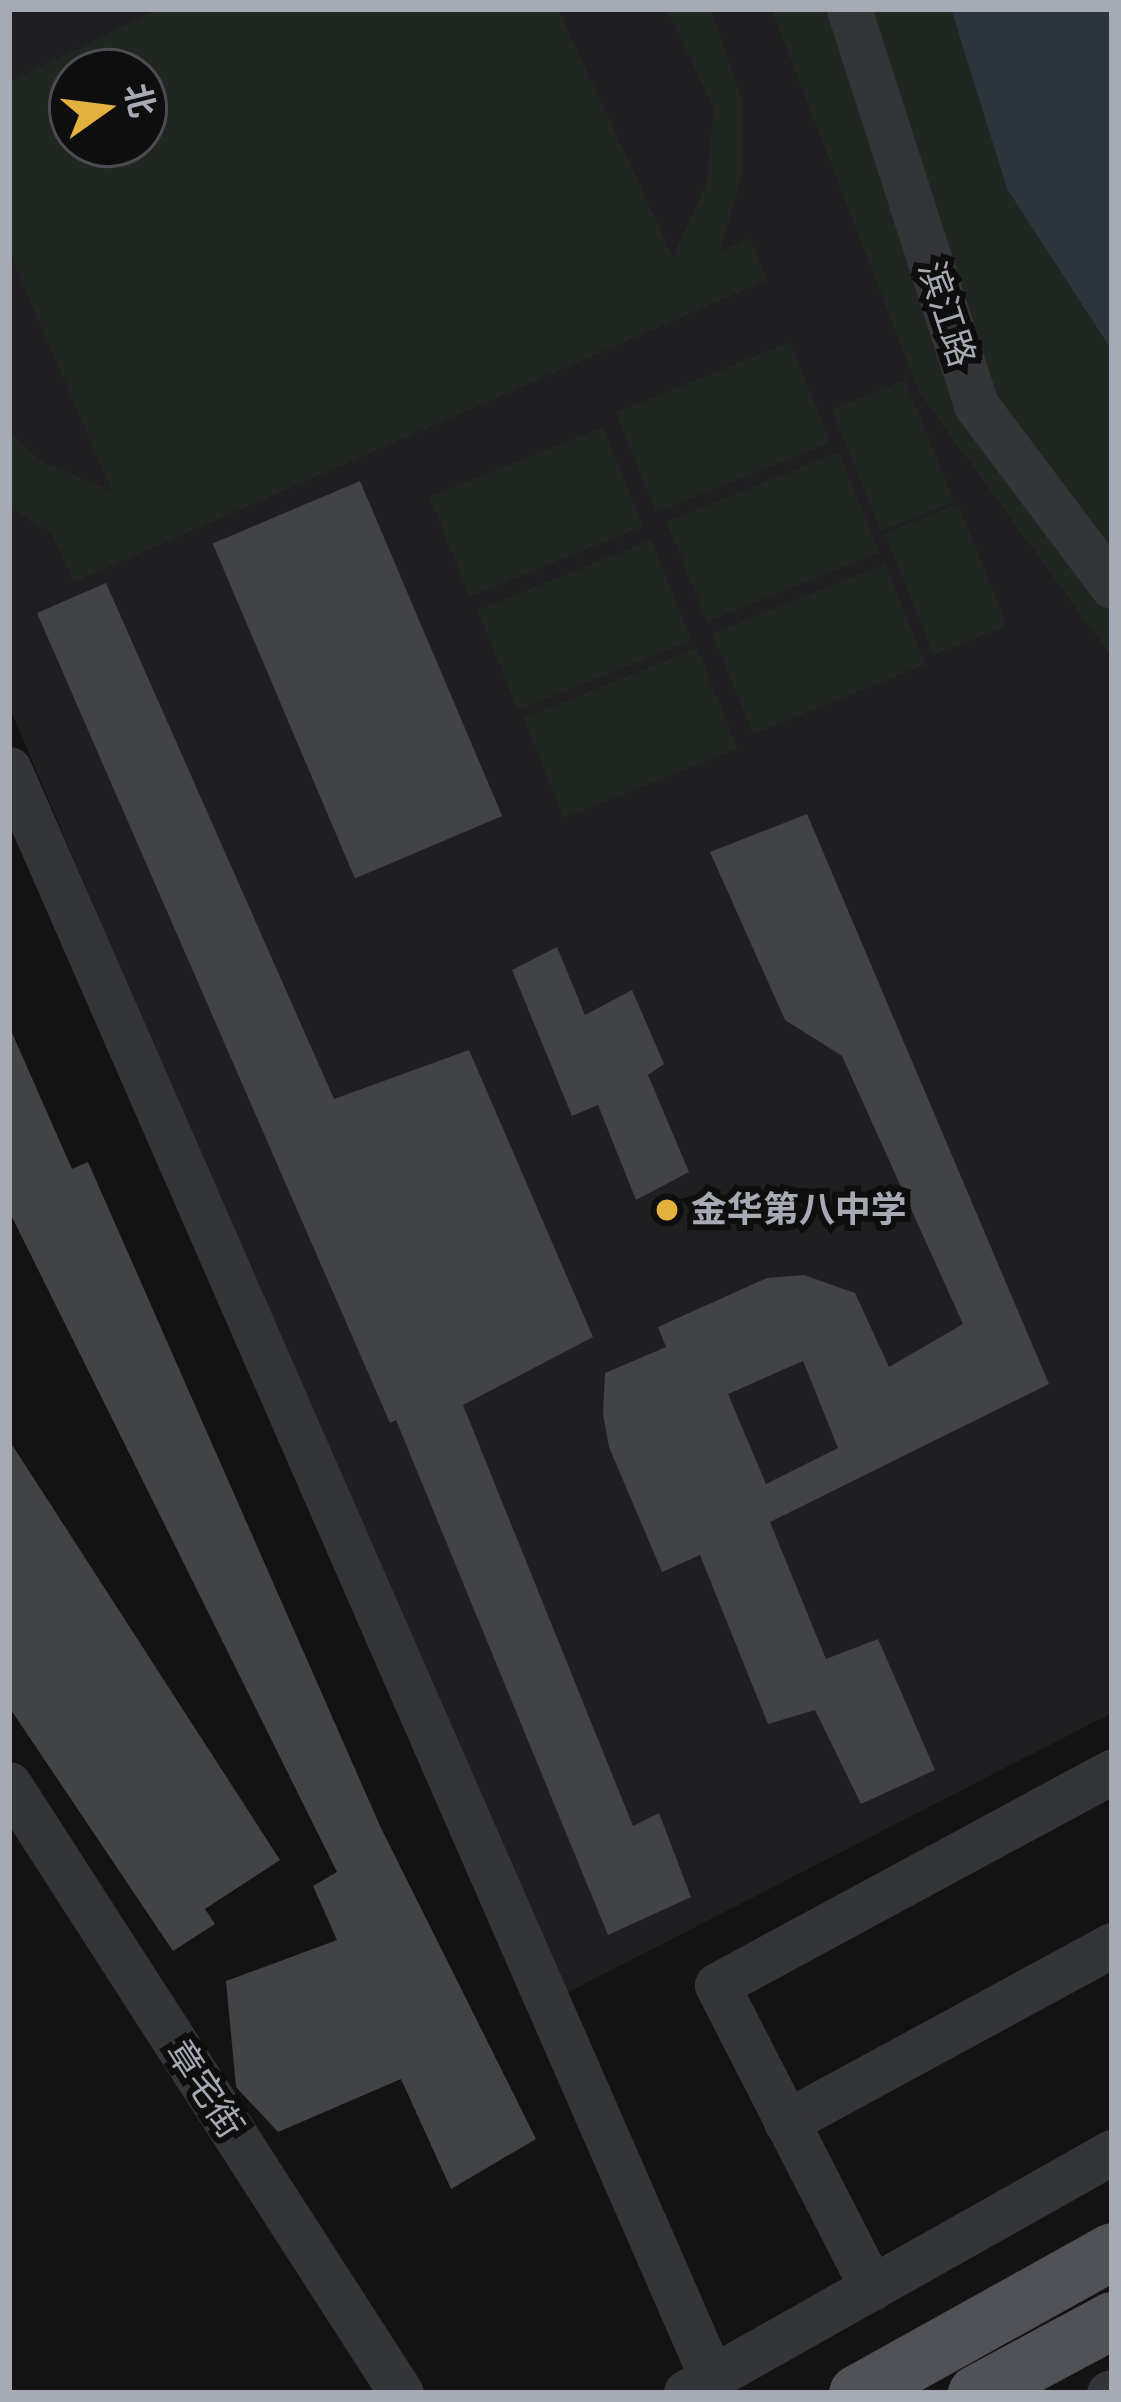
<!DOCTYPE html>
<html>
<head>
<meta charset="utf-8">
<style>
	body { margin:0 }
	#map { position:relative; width:1121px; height:2402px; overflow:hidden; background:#131314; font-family:"Archivo Narrow","Noto Sans SC",sans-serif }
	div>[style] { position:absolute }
	.built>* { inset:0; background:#1f1f21 }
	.green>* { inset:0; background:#202721; transform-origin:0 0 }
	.water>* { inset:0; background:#2d353c }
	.building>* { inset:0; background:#424347; transform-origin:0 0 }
	.minor>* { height:45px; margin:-22.5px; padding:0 22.5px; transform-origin:22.5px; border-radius:22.5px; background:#343539 }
	.major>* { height:57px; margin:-28.5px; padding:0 28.5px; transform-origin:28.5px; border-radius:28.5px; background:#515258 }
	.dots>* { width:33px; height:33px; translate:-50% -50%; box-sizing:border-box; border:6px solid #0e0e0f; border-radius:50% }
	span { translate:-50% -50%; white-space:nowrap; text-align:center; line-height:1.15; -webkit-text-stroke:12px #0e0e0f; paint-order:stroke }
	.street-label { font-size:36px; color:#a6aab4 }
	.poi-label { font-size:36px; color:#a6aab4; font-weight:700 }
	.left { translate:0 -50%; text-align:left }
	.frame { position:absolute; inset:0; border:12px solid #a6aab4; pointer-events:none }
	.north { position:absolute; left:48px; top:48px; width:120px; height:120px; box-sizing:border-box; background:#0e0e0f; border:3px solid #4b4c51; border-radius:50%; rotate:76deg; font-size:33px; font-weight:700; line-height:48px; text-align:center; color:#a6aab4 }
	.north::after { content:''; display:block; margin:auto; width:42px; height:54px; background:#e2b13e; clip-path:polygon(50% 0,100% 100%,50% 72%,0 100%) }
</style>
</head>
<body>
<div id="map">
	<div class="built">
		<div style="clip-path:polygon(evenodd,17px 9px,771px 9px,919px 393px,1112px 658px,1112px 1713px,557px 1998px,9px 706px,9px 13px,17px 9px,72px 72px,144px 72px,144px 144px,72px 144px,72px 72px)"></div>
	</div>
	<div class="green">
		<div style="clip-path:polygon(evenodd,158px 9px,558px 9px,673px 257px,706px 185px,714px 109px,667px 9px,711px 9px,743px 103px,742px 175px,720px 251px,750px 238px,767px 280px,74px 582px,51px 532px,9px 508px,9px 433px,43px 462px,112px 491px,9px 251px,9px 82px,158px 9px,72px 72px,144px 72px,144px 144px,72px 144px,72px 72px)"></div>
		<div style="clip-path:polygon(771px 9px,951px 9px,1007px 189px,1112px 351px,1112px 658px,919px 393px)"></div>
		<div style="left:790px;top:342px;width:108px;height:188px;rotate:68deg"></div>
		<div style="left:905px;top:380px;width:131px;height:79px;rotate:68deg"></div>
		<div style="left:603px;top:427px;width:107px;height:187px;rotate:68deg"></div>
		<div style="left:839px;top:452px;width:108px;height:186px;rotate:68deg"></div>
		<div style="left:958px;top:504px;width:131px;height:79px;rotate:68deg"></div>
		<div style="left:651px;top:540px;width:108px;height:187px;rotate:68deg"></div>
		<div style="left:885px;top:564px;width:108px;height:186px;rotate:68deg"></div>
		<div style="left:697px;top:648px;width:108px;height:187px;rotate:68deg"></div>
	</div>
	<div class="water">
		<div style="clip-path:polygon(951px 9px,1112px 9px,1112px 351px,1007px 189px)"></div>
	</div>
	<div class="building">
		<div style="left:360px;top:481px;width:364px;height:160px;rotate:67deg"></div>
		<div style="clip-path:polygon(106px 583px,334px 1099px,469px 1050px,593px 1337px,463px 1405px,633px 1826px,659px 1813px,691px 1897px,608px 1935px,396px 1420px,390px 1423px,37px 613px)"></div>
		<div style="clip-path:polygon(evenodd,807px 814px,1049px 1384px,770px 1522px,826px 1659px,878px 1639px,935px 1770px,861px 1804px,815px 1710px,768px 1724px,700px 1555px,662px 1572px,609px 1447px,603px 1414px,605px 1373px,666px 1347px,658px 1327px,767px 1278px,804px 1275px,855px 1293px,889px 1367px,963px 1324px,842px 1056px,785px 1020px,710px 852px,807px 814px,803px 1361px,838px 1448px,766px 1484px,728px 1394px,803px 1361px)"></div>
		<div style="clip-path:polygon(557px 947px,585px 1015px,632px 990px,664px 1064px,648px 1075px,689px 1172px,636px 1200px,598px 1105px,572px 1116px,512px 970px)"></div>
		<div style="clip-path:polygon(9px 1026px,72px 1169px,88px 1162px,381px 1828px,536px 2139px,451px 2189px,401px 2079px,278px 2132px,236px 2087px,226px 1981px,337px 1940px,313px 1886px,337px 1872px,9px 1211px)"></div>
		<div style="clip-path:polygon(9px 1440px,280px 1860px,205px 1909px,215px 1924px,173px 1951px,9px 1707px)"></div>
	</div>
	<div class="minor">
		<div style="left:849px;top:9px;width:416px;rotate:72.2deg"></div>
		<div style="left:976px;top:405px;width:226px;rotate:53.1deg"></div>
		<div style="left:9px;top:769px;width:1756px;rotate:66.4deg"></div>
		<div style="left:9px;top:1784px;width:724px;rotate:57.23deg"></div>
		<div style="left:786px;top:2122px;width:371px;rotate:-28.5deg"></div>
		<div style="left:872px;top:2288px;width:340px;rotate:-117.1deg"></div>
		<div style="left:717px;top:1985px;width:449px;rotate:-28.4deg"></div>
		<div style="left:686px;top:2392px;width:489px;rotate:-29.4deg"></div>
		<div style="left:1109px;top:2393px;width:3px;rotate:-18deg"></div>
	</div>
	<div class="major">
		<div style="left:857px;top:2393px;width:292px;rotate:-29.1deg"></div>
		<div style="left:976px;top:2393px;width:154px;rotate:-28.2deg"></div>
	</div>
	<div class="dots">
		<div style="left:667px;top:1210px;background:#e2b13e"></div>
	</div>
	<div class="street-label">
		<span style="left:947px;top:314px;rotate:72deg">滨江路</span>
		<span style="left:205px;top:2089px;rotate:57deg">章宅街</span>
	</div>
	<div class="poi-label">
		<span class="left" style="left:691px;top:1210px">金华第八中学</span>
	</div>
	<div class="frame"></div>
	<div class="north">北</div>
</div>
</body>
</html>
